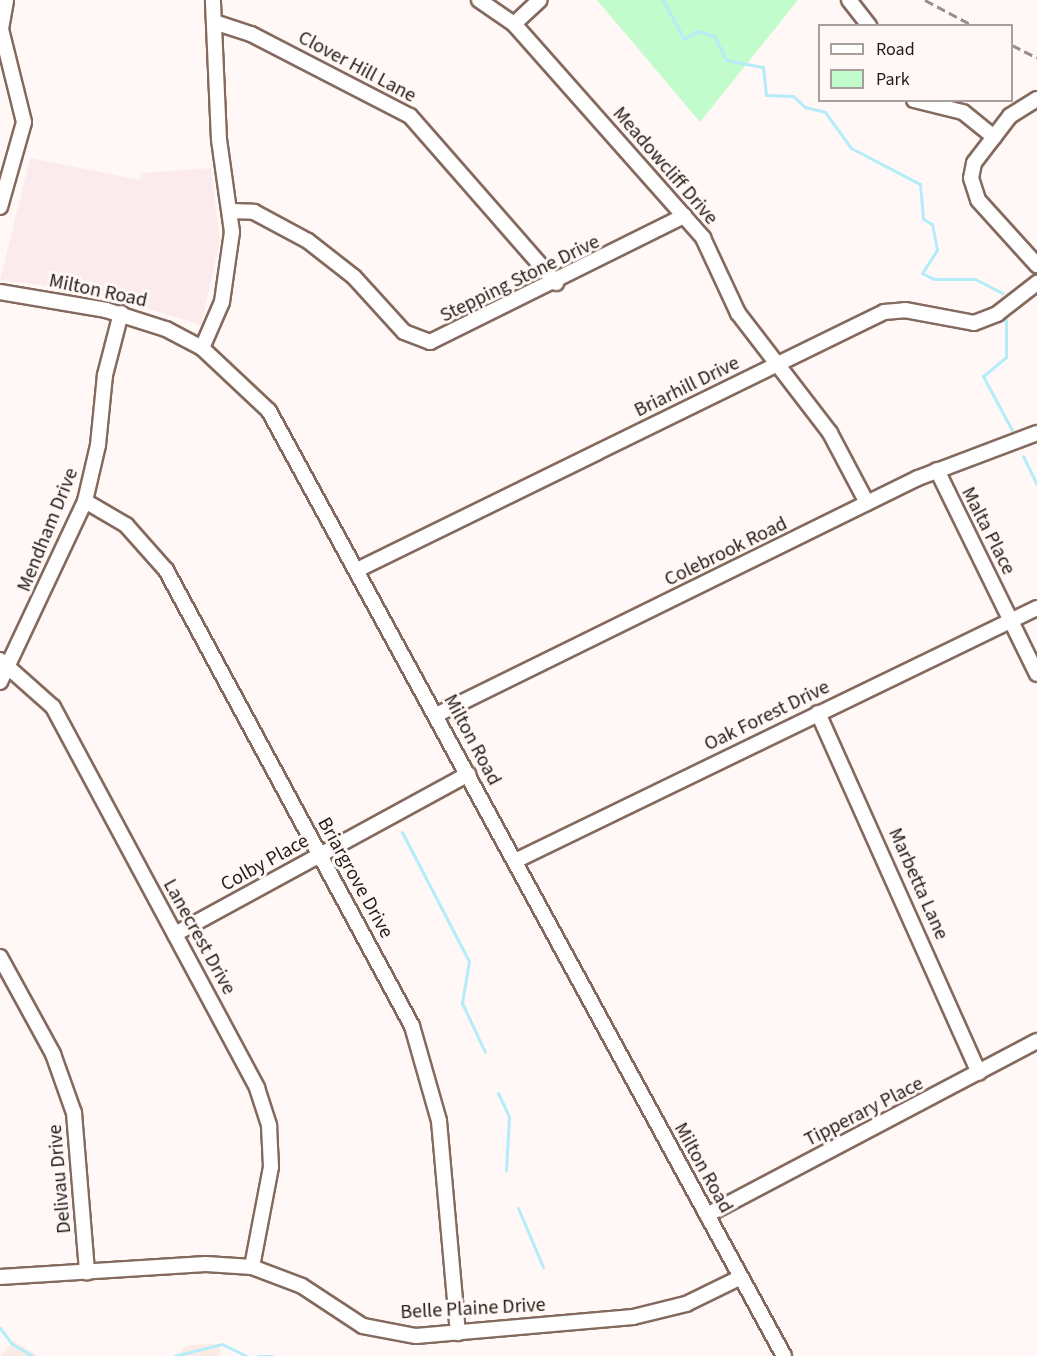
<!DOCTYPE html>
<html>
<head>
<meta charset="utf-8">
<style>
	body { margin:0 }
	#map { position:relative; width:1037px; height:1356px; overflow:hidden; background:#fff8f6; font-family:"Source Sans 3",sans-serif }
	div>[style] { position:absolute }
	.commercial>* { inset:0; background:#fcebed }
	.built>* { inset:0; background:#faebe4 }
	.green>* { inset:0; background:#c2fbcc }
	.stream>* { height:3px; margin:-1.5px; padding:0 1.5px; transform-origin:1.5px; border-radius:1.5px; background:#b4edf9 }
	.roads { filter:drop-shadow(2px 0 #846a5e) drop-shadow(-2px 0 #846a5e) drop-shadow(0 2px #846a5e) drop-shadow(0 -2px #846a5e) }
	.minor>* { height:14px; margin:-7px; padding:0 7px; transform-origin:7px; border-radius:7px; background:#fff }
	.rail>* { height:3px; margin-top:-1.5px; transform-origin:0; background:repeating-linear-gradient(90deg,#988f8b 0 9px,transparent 0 13.5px) }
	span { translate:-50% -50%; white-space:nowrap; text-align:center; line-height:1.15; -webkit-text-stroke:6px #fff8f6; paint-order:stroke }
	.street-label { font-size:20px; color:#251a15 }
	.legend { position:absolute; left:818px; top:24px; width:195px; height:78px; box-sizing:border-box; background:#fff8f6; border:2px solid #a89f9c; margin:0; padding:8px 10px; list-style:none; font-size:18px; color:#251a15 }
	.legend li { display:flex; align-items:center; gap:12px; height:30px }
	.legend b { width:30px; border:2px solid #a89f9c }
</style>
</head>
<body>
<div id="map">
	<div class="commercial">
		<div style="clip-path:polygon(30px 158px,140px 180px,141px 173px,211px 168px,220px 241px,201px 325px,94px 292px,0 280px)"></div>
	</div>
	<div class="built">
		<div style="clip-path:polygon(14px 1341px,38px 1356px,0 1356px)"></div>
		<div style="clip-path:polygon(219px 1344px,221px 1356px,178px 1356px,186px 1345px)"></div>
	</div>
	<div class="green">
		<div style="clip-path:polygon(597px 0,798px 0,700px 122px)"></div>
	</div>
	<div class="stream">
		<div style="left:663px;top:0;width:44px;rotate:61.7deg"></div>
		<div style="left:684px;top:39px;width:15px;rotate:-32deg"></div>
		<div style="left:697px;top:31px;width:18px;rotate:16deg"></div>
		<div style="left:714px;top:36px;width:27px;rotate:63deg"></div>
		<div style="left:726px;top:60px;width:38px;rotate:11deg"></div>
		<div style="left:763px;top:67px;width:28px;rotate:84deg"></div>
		<div style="left:766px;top:95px;width:27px;rotate:2deg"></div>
		<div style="left:793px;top:96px;width:16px;rotate:43deg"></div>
		<div style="left:805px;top:107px;width:21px;rotate:14deg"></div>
		<div style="left:825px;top:112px;width:44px;rotate:54.2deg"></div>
		<div style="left:851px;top:148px;width:78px;rotate:27.6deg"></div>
		<div style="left:920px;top:184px;width:35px;rotate:85deg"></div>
		<div style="left:923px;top:219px;width:10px;rotate:29deg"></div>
		<div style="left:932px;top:224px;width:26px;rotate:79deg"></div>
		<div style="left:937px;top:250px;width:27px;rotate:123deg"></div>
		<div style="left:922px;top:273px;width:13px;rotate:27deg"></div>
		<div style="left:934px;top:279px;width:41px"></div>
		<div style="left:975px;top:279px;width:31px;rotate:27deg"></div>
		<div style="left:1006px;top:319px;width:38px;rotate:90deg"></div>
		<div style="left:1006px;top:357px;width:30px;rotate:140deg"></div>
		<div style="left:983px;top:376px;width:61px;rotate:61.8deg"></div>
		<div style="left:1023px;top:456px;width:32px;rotate:64deg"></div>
		<div style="left:402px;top:832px;width:145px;rotate:62.6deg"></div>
		<div style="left:469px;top:961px;width:43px;rotate:99.5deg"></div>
		<div style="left:462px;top:1003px;width:54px;rotate:64.9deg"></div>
		<div style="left:498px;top:1093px;width:26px;rotate:65deg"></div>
		<div style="left:509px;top:1117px;width:53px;rotate:93.2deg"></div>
		<div style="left:518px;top:1208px;width:64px;rotate:67deg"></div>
		<div style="left:0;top:1328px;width:20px;rotate:53deg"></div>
		<div style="left:12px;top:1344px;width:24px;rotate:30deg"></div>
		<div style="left:174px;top:1356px;width:49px;rotate:-14deg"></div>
		<div style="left:222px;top:1344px;width:28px;rotate:26deg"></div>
		<div style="left:258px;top:1356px;width:14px"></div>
	</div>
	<div class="roads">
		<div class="minor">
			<div style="left:479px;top:0;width:42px;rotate:34.4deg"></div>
			<div style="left:514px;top:24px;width:286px;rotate:48.5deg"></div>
			<div style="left:703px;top:238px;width:83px;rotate:65deg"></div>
			<div style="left:738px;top:313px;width:151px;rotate:52.5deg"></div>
			<div style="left:830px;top:433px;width:79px;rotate:62.1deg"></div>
			<div style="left:849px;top:0;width:33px;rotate:52deg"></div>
			<div style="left:214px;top:22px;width:39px;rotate:18deg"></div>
			<div style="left:251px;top:34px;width:179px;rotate:27.3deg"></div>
			<div style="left:410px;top:116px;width:222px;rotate:48.8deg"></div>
			<div style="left:514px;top:24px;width:35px;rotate:-43deg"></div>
			<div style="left:1037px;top:99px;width:32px;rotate:148deg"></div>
			<div style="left:1010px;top:116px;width:59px;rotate:127.5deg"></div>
			<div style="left:974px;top:163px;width:15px;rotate:101deg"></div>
			<div style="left:971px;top:178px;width:23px;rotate:72deg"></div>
			<div style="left:978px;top:200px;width:88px;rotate:47.8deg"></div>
			<div style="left:914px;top:100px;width:50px;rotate:13.8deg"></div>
			<div style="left:963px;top:112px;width:40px;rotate:39deg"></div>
			<div style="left:0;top:207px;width:88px;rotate:-74.2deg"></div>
			<div style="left:24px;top:122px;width:96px;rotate:-103.9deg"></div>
			<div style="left:1px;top:29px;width:29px;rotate:-80deg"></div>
			<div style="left:230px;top:211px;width:24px;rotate:2deg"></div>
			<div style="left:254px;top:212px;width:61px;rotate:28.2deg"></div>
			<div style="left:308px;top:241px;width:58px;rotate:38deg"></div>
			<div style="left:354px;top:277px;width:74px;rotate:47.7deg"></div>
			<div style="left:404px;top:332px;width:28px;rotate:21deg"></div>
			<div style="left:430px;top:342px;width:284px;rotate:-26.4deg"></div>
			<div style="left:0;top:292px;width:108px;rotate:9.6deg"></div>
			<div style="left:106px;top:310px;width:63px;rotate:17.6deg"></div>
			<div style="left:166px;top:329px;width:41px;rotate:27.8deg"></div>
			<div style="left:202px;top:348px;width:92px;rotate:43.2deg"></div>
			<div style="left:269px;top:411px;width:1076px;rotate:61.41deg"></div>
			<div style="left:202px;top:348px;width:50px;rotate:-66.5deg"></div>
			<div style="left:222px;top:302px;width:71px;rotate:-81.9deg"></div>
			<div style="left:232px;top:232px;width:93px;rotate:-98deg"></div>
			<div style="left:219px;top:140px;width:140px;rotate:-92.5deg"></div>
			<div style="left:937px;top:470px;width:227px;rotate:63.9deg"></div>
			<div style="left:85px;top:501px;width:48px;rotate:30.3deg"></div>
			<div style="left:126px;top:525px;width:60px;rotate:48.4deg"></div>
			<div style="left:166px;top:570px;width:518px;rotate:61.65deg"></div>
			<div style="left:412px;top:1026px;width:99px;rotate:74.1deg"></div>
			<div style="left:439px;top:1121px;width:213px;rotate:84.9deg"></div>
			<div style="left:357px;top:570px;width:587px;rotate:-26.08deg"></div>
			<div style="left:884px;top:312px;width:21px;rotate:-5deg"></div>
			<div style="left:905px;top:310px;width:70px;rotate:10.7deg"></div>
			<div style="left:974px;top:323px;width:25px;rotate:-21deg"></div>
			<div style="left:997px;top:314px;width:51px;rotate:-37.8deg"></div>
			<div style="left:0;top:660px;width:71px;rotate:41.6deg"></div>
			<div style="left:53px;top:707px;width:432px;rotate:61.8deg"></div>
			<div style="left:257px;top:1088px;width:40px;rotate:72deg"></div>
			<div style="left:269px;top:1126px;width:41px;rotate:87.2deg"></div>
			<div style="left:271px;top:1167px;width:102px;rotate:100.8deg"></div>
			<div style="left:0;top:682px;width:200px;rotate:-64.8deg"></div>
			<div style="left:85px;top:501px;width:57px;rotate:-76.9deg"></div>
			<div style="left:98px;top:445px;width:70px;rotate:-84.3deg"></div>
			<div style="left:105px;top:375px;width:64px;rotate:-75.5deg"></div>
			<div style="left:818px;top:713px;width:394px;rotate:65.9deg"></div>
			<div style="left:436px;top:715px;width:537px;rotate:-26.18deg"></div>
			<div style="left:918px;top:478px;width:127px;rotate:-20.7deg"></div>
			<div style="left:515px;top:861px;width:580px;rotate:-25.86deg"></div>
			<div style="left:175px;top:934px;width:334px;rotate:-28.6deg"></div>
			<div style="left:0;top:957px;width:111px;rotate:61.3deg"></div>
			<div style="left:53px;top:1054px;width:63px;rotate:70.4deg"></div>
			<div style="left:74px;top:1113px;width:160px;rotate:85.3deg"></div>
			<div style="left:707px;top:1215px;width:373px;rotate:-27.8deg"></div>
			<div style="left:0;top:1277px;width:206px;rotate:-3.6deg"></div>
			<div style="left:206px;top:1264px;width:46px;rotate:3.7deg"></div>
			<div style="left:252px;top:1267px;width:53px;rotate:20.8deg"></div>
			<div style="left:302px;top:1286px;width:73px;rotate:33.3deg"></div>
			<div style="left:363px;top:1326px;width:54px;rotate:10.7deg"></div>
			<div style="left:416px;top:1336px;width:218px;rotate:-5deg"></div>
			<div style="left:633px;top:1317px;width:55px;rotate:-13.8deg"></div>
			<div style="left:686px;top:1304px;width:61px;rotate:-26.1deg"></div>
		</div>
	</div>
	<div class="rail">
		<div style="left:925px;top:0;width:55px;rotate:28deg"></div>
		<div style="left:1012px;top:45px;width:28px;rotate:27deg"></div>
	</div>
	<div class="street-label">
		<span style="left:357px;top:67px;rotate:28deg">Clover Hill Lane</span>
		<span style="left:665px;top:166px;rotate:49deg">Meadowcliff Drive</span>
		<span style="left:520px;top:279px;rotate:-26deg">Stepping Stone Drive</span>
		<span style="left:98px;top:291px;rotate:12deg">Milton Road</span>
		<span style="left:687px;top:387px;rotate:-26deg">Briarhill Drive</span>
		<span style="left:48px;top:530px;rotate:-68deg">Mendham Drive</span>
		<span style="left:988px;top:531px;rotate:63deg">Malta Place</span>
		<span style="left:726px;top:552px;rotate:-26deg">Colebrook Road</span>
		<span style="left:767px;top:716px;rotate:-26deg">Oak Forest Drive</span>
		<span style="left:472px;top:740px;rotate:62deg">Milton Road</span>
		<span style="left:265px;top:863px;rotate:-29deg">Colby Place</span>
		<span style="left:355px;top:878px;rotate:61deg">Briargrove Drive</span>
		<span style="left:918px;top:884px;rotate:66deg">Marbetta Lane</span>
		<span style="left:199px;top:937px;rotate:61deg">Lanecrest Drive</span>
		<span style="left:864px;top:1112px;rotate:-27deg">Tipperary Place</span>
		<span style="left:703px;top:1168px;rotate:61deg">Milton Road</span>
		<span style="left:60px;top:1179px;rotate:-95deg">Delivau Drive</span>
		<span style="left:473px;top:1309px;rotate:-3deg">Belle Plaine Drive</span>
	</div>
	<ul class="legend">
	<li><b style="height:8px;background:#fff"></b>Road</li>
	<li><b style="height:16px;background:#c2fbcc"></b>Park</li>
	</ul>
</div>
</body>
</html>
